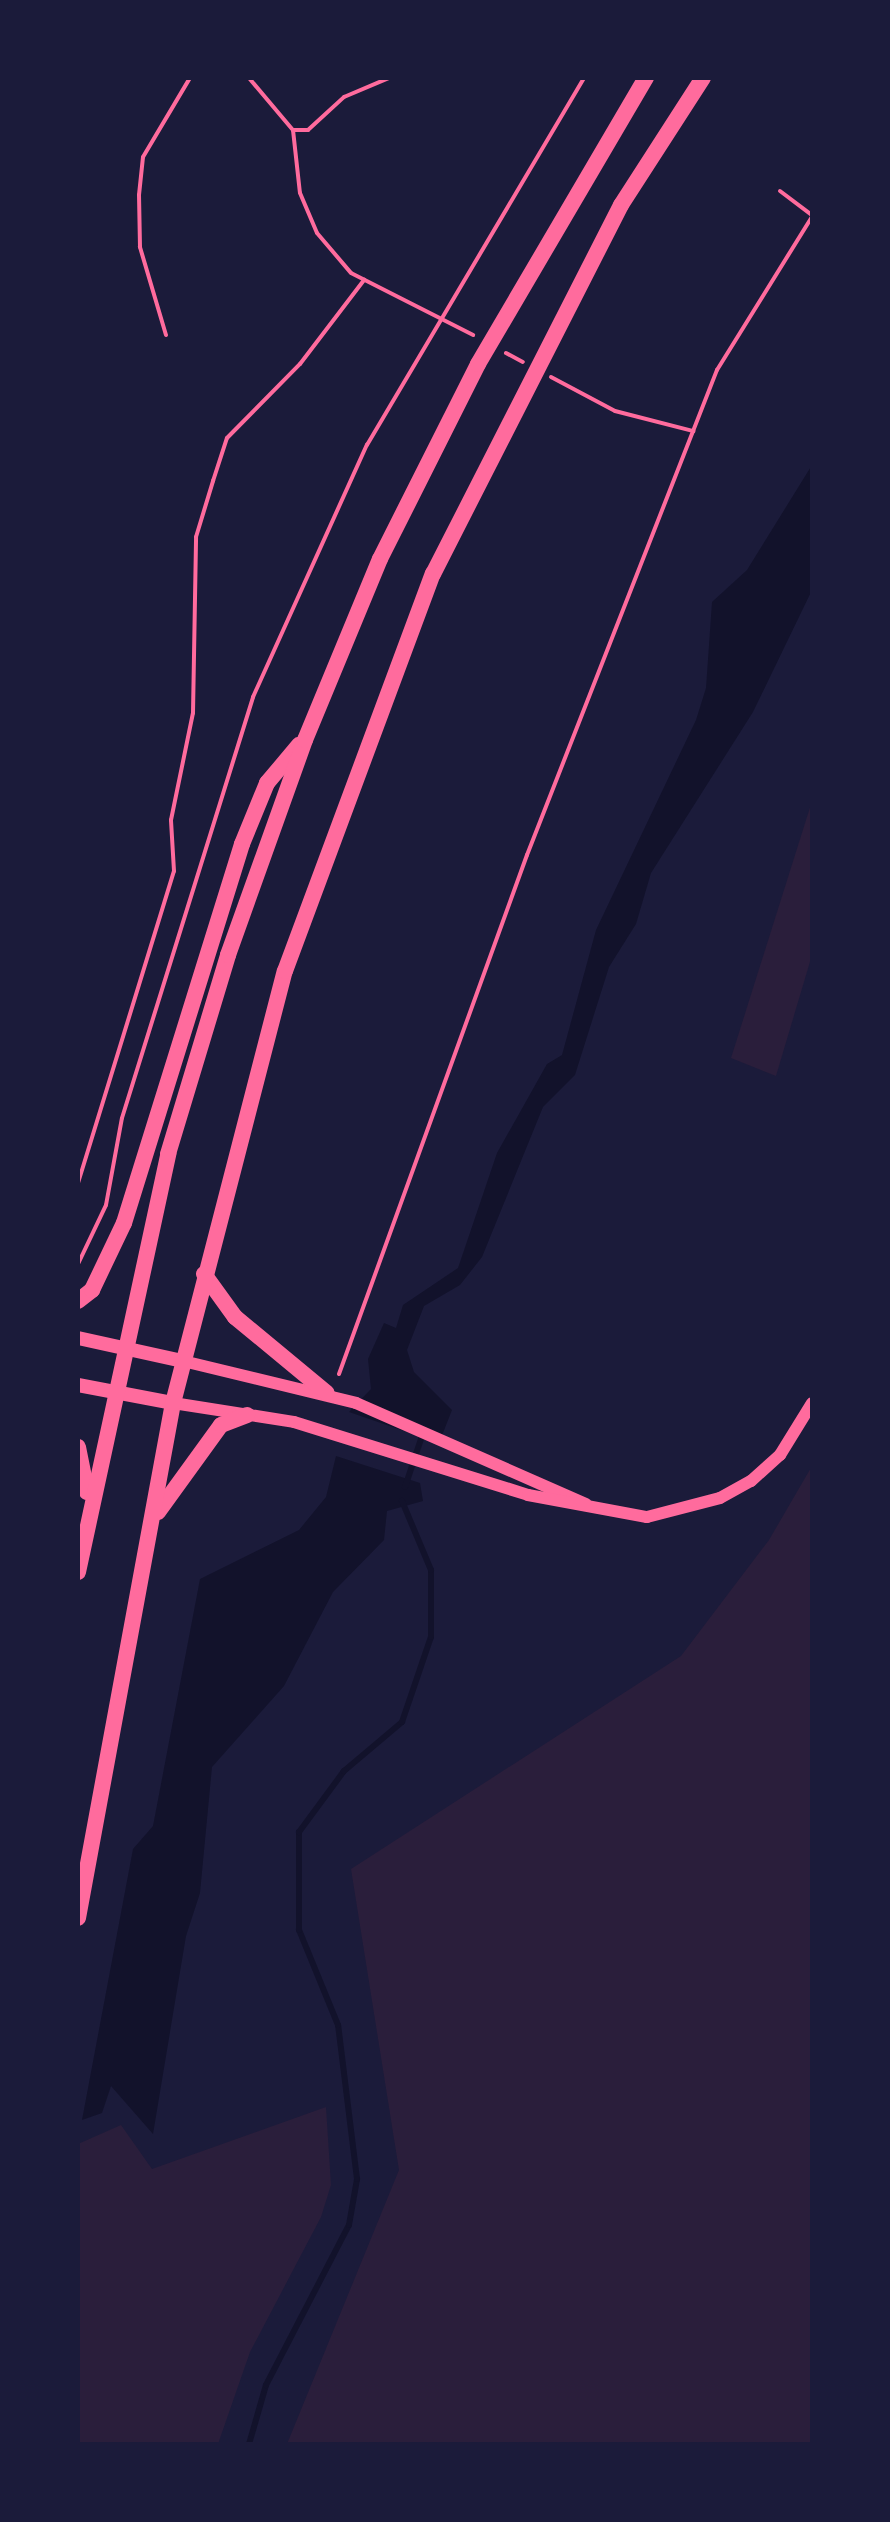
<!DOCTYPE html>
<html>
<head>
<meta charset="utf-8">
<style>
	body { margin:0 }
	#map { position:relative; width:890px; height:2522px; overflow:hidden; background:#1b1b3a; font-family:"Archivo Narrow",sans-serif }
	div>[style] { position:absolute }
	.green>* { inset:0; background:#2a1e3b }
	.water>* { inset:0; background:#12122b }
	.stream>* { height:6px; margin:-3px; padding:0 3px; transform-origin:3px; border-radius:3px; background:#12122b }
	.path>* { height:4px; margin:-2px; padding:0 2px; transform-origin:2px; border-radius:2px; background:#ff6b9d }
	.tertiary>* { height:12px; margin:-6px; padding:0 6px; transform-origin:6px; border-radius:6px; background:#ff6b9d }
	.secondary>* { height:14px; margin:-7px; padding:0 7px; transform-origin:7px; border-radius:7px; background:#ff6b9d }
	.primary>* { height:16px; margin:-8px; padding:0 8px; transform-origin:8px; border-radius:8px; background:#ff6b9d }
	span { translate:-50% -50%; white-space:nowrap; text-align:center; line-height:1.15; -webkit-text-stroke:7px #1b1b3a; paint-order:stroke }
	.frame { position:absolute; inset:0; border:80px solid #1b1b3a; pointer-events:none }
</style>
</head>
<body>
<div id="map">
	<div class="green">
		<div style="clip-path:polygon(812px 801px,812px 955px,776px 1076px,731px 1058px)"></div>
		<div style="clip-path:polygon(812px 1466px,812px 2444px,287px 2444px,399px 2170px,351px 1869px,681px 1656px,769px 1540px)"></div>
		<div style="clip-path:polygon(326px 2107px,331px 2185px,321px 2217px,250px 2352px,218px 2444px,78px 2444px,78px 2144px,121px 2125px,152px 2169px)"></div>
	</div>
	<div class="water">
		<div style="clip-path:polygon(812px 465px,812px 590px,753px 712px,651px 873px,636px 924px,609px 967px,575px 1075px,543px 1107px,482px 1257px,460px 1285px,424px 1306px,407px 1350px,414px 1372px,452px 1410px,439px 1443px,349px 1412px,371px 1389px,368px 1359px,384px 1323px,396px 1328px,403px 1305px,458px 1268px,497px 1153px,547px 1064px,562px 1055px,596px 930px,696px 720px,706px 688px,712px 602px,747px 570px)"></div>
		<div style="clip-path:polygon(336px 1456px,420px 1483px,423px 1501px,387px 1511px,384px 1540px,333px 1592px,284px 1686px,212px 1767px,200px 1893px,186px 1936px,153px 2134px,111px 2086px,102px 2113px,82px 2120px,133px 1849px,153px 1826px,200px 1579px,299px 1530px,326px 1497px)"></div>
	</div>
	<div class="stream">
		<div style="left:405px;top:1487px;width:57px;rotate:-71.6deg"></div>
		<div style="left:249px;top:2444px;width:61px;rotate:-73.9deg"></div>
		<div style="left:266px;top:2385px;width:180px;rotate:-62.6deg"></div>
		<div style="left:349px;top:2225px;width:47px;rotate:-80.1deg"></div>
		<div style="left:357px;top:2179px;width:155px;rotate:-97deg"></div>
		<div style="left:338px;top:2025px;width:103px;rotate:-112.3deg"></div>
		<div style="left:299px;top:1930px;width:98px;rotate:-90deg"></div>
		<div style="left:299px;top:1832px;width:76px;rotate:-53.6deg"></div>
		<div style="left:344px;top:1771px;width:76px;rotate:-40.2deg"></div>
		<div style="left:402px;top:1722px;width:90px;rotate:-71.2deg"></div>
		<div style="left:431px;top:1637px;width:67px;rotate:-90deg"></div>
		<div style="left:431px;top:1570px;width:75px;rotate:-112.8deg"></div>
	</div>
	<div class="path">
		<div style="left:249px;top:78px;width:68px;rotate:49.8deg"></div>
		<div style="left:293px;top:130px;width:63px;rotate:83.7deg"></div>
		<div style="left:300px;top:193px;width:43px;rotate:67deg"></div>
		<div style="left:317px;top:233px;width:52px;rotate:49.6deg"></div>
		<div style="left:351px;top:273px;width:137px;rotate:26.9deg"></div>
		<div style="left:293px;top:130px;width:15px"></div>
		<div style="left:308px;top:130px;width:49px;rotate:-42.5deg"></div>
		<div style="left:344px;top:97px;width:49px;rotate:-22.9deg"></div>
		<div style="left:780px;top:191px;width:40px;rotate:37deg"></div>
		<div style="left:166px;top:335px;width:92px;rotate:-106.5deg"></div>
		<div style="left:140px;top:247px;width:52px;rotate:-91.1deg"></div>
		<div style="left:139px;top:195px;width:38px;rotate:-84deg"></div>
		<div style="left:143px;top:157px;width:92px;rotate:-59.3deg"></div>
		<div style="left:506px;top:353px;width:19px;rotate:28deg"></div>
		<div style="left:551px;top:377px;width:72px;rotate:28deg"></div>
		<div style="left:615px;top:411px;width:81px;rotate:14.4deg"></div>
		<div style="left:78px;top:1183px;width:326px;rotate:-72.9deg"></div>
		<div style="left:174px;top:871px;width:51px;rotate:-93.4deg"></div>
		<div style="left:171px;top:820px;width:109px;rotate:-78.4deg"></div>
		<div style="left:193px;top:713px;width:176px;rotate:-89deg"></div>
		<div style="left:196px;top:537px;width:59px;rotate:-73.1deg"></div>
		<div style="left:213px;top:481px;width:45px;rotate:-72deg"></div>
		<div style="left:227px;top:438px;width:104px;rotate:-45.4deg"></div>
		<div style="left:300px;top:364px;width:106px;rotate:-52.7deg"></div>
		<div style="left:78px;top:1264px;width:65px;rotate:-64.6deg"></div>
		<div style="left:106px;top:1205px;width:88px;rotate:-79.6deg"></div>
		<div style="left:122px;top:1118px;width:441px;rotate:-72.7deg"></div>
		<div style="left:253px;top:697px;width:277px;rotate:-65.7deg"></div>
		<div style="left:367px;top:445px;width:426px;rotate:-59.4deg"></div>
		<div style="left:339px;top:1374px;width:552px;rotate:-70.09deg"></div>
		<div style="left:527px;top:855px;width:521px;rotate:-68.61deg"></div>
		<div style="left:717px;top:370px;width:180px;rotate:-58.2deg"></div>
	</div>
	<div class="tertiary">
		<div style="left:183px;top:1361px;width:178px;rotate:13.6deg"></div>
		<div style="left:356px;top:1403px;width:251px;rotate:23.7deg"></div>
		<div style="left:173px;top:1403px;width:122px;rotate:8.9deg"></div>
		<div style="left:294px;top:1422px;width:245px;rotate:17.3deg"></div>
		<div style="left:528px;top:1495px;width:121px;rotate:10.5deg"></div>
		<div style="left:647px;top:1517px;width:75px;rotate:-14.6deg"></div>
		<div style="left:720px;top:1498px;width:35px;rotate:-29deg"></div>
		<div style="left:751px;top:1481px;width:39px;rotate:-42deg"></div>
		<div style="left:780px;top:1455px;width:61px;rotate:-58.4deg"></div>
	</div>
	<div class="secondary">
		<div style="left:78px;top:1338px;width:107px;rotate:12.4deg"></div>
		<div style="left:78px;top:1385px;width:97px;rotate:10.7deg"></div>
	</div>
	<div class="primary">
		<div style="left:204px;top:1274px;width:53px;rotate:54.2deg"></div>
		<div style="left:235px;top:1317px;width:119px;rotate:39.6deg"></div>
		<div style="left:78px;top:1301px;width:18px;rotate:-38deg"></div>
		<div style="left:92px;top:1290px;width:74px;rotate:-64.5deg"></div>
		<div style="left:124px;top:1223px;width:397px;rotate:-72.7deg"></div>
		<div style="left:242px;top:844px;width:66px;rotate:-67.7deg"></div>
		<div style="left:267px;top:783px;width:50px;rotate:-49.9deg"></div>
		<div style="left:78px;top:1447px;width:46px;rotate:78.7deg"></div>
		<div style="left:158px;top:1512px;width:107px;rotate:-54.1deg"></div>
		<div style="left:221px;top:1425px;width:28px;rotate:-21deg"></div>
		<div style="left:78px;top:1572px;width:428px;rotate:-77.8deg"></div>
		<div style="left:168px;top:1154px;width:208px;rotate:-73.2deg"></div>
		<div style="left:228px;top:955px;width:228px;rotate:-70.3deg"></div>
		<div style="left:305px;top:740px;width:196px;rotate:-67.5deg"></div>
		<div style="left:380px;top:559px;width:218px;rotate:-63.3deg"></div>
		<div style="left:478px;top:364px;width:332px;rotate:-59.6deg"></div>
		<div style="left:78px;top:1918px;width:524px;rotate:-79.55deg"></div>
		<div style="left:173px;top:1403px;width:446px;rotate:-75.5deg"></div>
		<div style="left:285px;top:971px;width:424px;rotate:-69.6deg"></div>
		<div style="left:433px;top:574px;width:414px;rotate:-63deg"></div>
		<div style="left:621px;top:205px;width:151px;rotate:-57.2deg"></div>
	</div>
	<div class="frame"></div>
</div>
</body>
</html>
